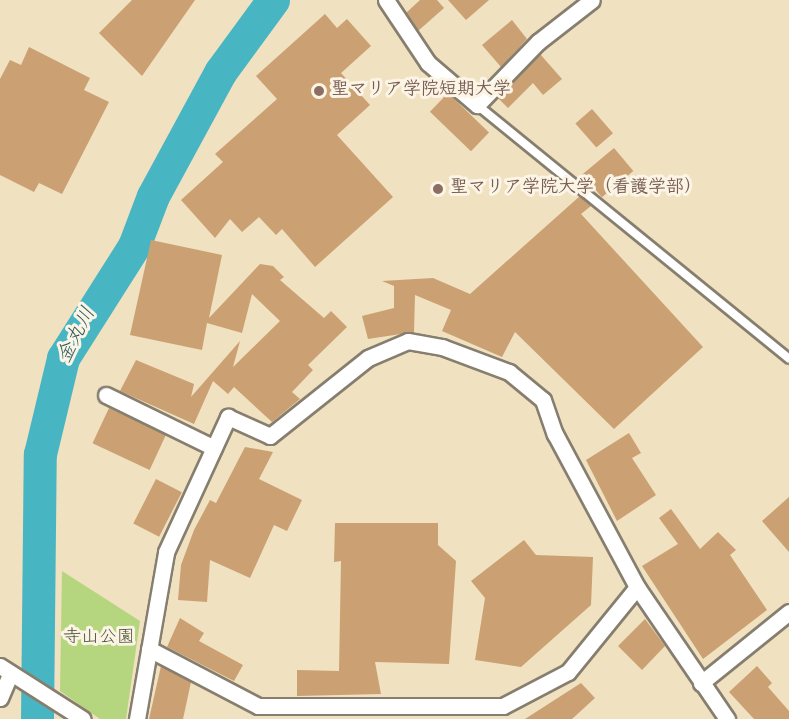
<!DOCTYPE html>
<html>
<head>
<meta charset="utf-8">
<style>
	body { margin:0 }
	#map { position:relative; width:789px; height:719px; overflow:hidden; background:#f0e1c1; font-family:"Gochi Hand","Klee One",sans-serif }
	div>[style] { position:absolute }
	.green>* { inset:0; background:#b5d67e }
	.river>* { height:33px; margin:-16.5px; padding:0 16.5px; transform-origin:16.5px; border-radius:16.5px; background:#48b5c3 }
	.building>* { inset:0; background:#cba072; transform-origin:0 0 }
	.roads { filter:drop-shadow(2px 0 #867e6e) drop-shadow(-2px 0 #867e6e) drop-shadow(0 2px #867e6e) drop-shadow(0 -2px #867e6e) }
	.lane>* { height:8px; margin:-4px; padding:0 4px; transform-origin:4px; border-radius:4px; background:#fff }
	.street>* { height:15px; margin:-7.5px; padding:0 7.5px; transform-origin:7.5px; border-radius:7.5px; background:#fff }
	.dots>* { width:16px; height:16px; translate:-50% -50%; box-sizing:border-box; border:3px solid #fcf5e5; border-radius:50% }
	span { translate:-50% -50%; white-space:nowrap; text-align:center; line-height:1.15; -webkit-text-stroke:6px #fcf5e5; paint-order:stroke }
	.education-label { font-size:18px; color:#785e54; font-weight:700 }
	.left { translate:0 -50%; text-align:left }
	.park-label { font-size:18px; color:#4a5439 }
	.water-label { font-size:20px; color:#2e595f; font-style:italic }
</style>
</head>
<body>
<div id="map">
	<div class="green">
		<div style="clip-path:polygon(62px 571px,140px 621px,126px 719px,100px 719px,60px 691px)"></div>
	</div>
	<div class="river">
		<div style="left:37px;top:719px;width:265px;rotate:-89.4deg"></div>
		<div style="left:40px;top:454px;width:99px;rotate:-76.5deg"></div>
		<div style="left:63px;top:358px;width:133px;rotate:-57.6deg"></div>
		<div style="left:134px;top:246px;width:53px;rotate:-69.2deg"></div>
		<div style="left:153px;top:196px;width:142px;rotate:-61.5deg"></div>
		<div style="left:221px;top:71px;width:88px;rotate:-53.8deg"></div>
	</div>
	<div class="building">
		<div style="clip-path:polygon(132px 0,195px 0,142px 76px,99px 33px)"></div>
		<div style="clip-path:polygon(420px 0,437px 0,444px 8px,418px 31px,406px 13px)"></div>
		<div style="clip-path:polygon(448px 0,489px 0,466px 20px)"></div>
		<div style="clip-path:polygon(325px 14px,337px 28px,347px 19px,371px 46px,341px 73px,370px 105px,337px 135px,393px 197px,315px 267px,282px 229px,276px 235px,259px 217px,242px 232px,230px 219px,215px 238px,181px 200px,223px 162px,215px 154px,277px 99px,256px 76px)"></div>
		<div style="clip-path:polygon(512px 20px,527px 39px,501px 67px,482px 45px)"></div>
		<div style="clip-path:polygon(29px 47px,90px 78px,84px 90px,109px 102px,62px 194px,39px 183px,34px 192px,0 175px,0 79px,10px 60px,21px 65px)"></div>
		<div style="clip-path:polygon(540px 54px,562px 79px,543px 95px,533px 83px,508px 108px,498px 98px)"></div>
		<div style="left:448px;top:93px;width:57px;height:26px;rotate:44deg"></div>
		<div style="left:592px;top:109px;width:32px;height:22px;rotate:49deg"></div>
		<div style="left:614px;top:148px;width:30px;height:41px;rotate:50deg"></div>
		<div style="clip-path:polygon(580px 196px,591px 206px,581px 214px,703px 347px,614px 429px,515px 332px,502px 357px,442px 331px,451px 310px,415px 295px,414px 332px,368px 339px,362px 316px,394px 308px,394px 286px,382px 281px,433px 278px,470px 294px)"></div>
		<div style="clip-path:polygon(151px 240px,222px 255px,209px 318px,260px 264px,273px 266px,284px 277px,280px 280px,324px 318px,331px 311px,347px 327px,308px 365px,313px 370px,292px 392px,300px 399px,272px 422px,234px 387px,228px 394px,213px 381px,194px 424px,120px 391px,136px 360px,194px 384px,191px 397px,240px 341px,233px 367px,280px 321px,252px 294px,242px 333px,207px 323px,202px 350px,130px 335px)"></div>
		<div style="left:109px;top:408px;width:63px;height:39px;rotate:25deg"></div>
		<div style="clip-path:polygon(629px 433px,641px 453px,632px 458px,656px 495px,617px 521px,586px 460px)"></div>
		<div style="clip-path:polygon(245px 447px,273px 452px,259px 479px,302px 500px,287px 531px,274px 525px,250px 578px,210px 560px,207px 602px,178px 600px,181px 565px,194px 530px,210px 500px,216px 503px)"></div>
		<div style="left:156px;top:479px;width:29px;height:50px;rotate:27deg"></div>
		<div style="clip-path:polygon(789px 497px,789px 552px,762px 521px)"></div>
		<div style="clip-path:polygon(671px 509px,700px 549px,718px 532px,736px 550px,730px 555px,767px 610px,703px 659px,642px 566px,678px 544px,659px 518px)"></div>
		<div style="clip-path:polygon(335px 523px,438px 523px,438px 545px,456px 561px,449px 664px,375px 662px,381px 694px,297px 696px,297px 670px,339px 671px,341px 561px,334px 562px)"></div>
		<div style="clip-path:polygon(524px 540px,536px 555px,593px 557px,591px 605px,521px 667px,475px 660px,485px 598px,471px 581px)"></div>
		<div style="clip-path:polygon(180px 618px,204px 633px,199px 641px,243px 665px,234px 681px,167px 647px)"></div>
		<div style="clip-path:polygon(645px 619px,665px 646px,642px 670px,618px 646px)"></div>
		<div style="clip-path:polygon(161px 666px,191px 682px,183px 719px,149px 719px)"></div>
		<div style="clip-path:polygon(757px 666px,772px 683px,768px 687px,789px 711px,789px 719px,754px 719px,729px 692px)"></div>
		<div style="clip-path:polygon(581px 683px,595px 698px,572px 719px,525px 719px)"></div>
	</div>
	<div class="roads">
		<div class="lane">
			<div style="left:477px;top:105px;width:402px;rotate:39.1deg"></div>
		</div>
		<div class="street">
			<div style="left:386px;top:0;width:76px;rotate:56.3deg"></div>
			<div style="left:428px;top:63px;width:65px;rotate:40.6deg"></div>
			<div style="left:477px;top:105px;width:88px;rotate:-45.9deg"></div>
			<div style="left:538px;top:42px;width:68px;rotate:-37.9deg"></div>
			<div style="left:106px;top:395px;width:120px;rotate:26.1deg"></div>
			<div style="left:149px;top:649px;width:123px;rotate:27.6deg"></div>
			<div style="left:258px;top:706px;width:245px"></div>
			<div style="left:503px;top:706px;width:73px;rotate:-27.6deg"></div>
			<div style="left:568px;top:672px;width:109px;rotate:-50.9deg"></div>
			<div style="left:0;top:666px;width:98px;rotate:32.6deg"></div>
			<div style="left:701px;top:683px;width:113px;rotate:-38.9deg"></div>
			<div style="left:0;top:698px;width:25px;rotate:-67deg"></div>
			<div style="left:137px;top:719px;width:169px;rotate:-80.1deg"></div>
			<div style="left:166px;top:552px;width:149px;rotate:-65.3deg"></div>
			<div style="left:228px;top:417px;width:46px;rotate:24.3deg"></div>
			<div style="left:270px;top:436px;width:125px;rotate:-38.5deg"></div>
			<div style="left:368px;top:358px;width:43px;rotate:-23deg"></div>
			<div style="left:408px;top:341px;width:35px;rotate:10deg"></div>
			<div style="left:442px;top:347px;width:72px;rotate:20.5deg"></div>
			<div style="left:509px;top:372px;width:44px;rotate:39.5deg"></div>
			<div style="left:543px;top:400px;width:36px;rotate:71deg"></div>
			<div style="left:555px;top:434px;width:174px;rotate:61.8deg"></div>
			<div style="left:637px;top:587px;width:160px;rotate:55.7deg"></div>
		</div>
	</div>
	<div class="dots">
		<div style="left:319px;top:91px;background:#8d6e63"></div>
		<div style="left:438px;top:189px;background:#8d6e63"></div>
	</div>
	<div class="education-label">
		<span class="left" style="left:331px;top:91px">聖マリア学院短期大学</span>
		<span class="left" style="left:450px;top:189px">聖マリア学院大学（看護学部）</span>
	</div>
	<div class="park-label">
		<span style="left:99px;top:639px">寺山公園</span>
	</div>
	<div class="water-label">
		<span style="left:78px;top:336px;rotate:-63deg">金丸川</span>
	</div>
</div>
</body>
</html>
